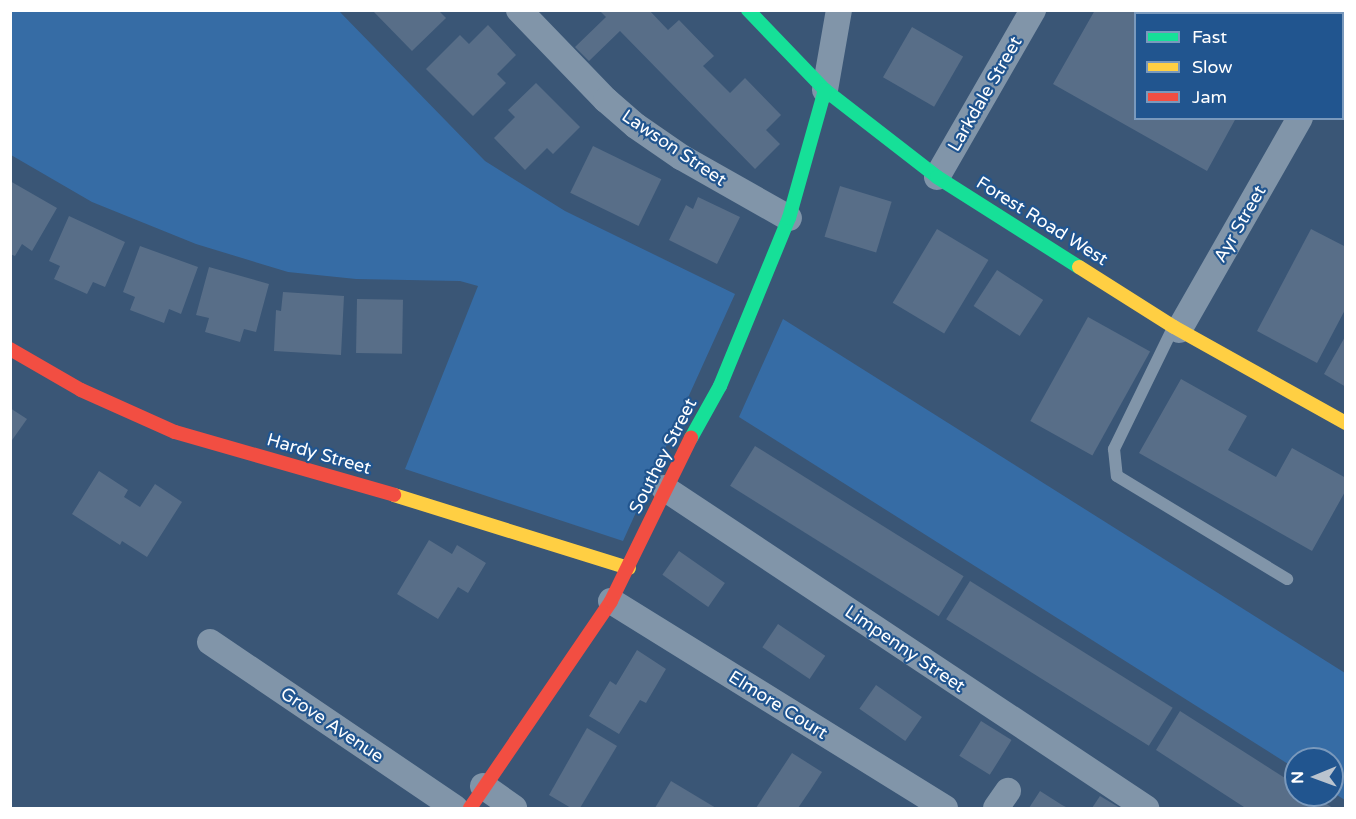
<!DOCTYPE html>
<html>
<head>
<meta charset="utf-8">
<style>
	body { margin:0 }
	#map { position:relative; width:1356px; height:819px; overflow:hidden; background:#3a5676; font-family:"Varela Round",sans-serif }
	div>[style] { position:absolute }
	.green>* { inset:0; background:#366ca5 }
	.building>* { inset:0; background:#586e88; transform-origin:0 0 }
	.lane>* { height:12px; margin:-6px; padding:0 6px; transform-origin:6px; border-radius:6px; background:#8195a9 }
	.street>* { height:26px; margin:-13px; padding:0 13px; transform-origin:13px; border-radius:13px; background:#8195a9 }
	.fast>* { height:14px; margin:-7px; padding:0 7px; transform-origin:7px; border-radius:7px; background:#16e098 }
	.slow>* { height:14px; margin:-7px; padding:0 7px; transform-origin:7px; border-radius:7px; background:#ffcf43 }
	.jam>* { height:14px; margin:-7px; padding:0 7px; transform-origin:7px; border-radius:7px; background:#f24e42 }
	span { translate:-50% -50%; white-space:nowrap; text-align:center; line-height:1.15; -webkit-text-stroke:4.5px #21558f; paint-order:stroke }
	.street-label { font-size:18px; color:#fff }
	.frame { position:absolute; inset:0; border:12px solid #fff; pointer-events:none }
	.legend { position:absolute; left:1134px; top:12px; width:210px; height:108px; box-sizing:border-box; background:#21558f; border:2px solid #7a99bc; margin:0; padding:8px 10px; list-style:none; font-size:18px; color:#fff }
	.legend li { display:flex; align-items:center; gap:12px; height:30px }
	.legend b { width:30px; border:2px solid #7a99bc }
	.north { position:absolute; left:1284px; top:747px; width:60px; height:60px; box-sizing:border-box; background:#21558f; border:2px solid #7a99bc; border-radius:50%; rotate:269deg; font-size:16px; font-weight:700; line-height:24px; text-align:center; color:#fff }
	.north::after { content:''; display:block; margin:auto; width:21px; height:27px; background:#bac4cf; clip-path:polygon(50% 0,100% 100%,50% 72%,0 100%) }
</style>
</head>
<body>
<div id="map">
	<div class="green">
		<div style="clip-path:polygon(11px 11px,339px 11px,485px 161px,565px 211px,735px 294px,623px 541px,405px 469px,478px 286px,460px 281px,356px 279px,288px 272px,196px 244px,92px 202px,11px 155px)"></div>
		<div style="clip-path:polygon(783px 319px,1345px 673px,1345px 800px,1332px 792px,1332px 759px,1296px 759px,1296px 769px,739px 417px)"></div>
	</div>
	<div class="building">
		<div style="clip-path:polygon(372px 10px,438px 10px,446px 18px,412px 51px)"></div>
		<div style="clip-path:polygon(599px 10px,649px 10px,668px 30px,679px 20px,714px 56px,703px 66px,730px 93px,745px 78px,781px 115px,766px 130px,780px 144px,755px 169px,620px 31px,589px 61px,575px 47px,606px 17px)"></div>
		<div style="clip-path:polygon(1095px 10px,1149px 10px,1136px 14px,1136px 118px,1236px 118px,1207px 171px,1053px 84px)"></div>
		<div style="clip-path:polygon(1234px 10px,1297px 10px,1296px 14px)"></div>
		<div style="clip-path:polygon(488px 25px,516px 55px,497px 74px,506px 83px,473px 116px,426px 69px,460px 35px,469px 44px)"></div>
		<div style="left:912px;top:27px;width:59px;height:58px;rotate:30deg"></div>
		<div style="clip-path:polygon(536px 83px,580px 127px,553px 154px,547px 148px,525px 170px,494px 138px,515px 117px,508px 110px)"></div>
		<div style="left:593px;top:146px;width:76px;height:52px;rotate:26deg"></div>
		<div style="clip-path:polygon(10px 181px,57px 208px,32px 251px,22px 244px,15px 256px,10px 254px)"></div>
		<div style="left:840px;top:186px;width:54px;height:53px;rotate:17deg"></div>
		<div style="clip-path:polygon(698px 197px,740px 217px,717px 264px,669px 240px,686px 205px,693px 209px)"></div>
		<div style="clip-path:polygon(69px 216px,125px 242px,105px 287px,93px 282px,87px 294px,54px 279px,60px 266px,49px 261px)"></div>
		<div style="left:937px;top:229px;width:60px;height:86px;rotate:31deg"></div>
		<div style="clip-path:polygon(1311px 229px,1346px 247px,1346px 308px,1317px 363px,1257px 331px)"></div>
		<div style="clip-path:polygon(140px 246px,198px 267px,181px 314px,169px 309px,164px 323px,130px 310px,135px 297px,123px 292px)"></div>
		<div style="clip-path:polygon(209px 267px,269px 284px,256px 332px,244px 329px,240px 342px,205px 332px,209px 318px,196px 315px)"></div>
		<div style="left:997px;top:270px;width:55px;height:43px;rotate:33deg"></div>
		<div style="clip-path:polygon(283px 292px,344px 296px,341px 355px,274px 351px,276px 310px,281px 311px)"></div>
		<div style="left:357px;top:299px;width:46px;height:54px;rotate:1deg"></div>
		<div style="left:1088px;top:317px;width:71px;height:119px;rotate:29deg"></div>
		<div style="clip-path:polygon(1346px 335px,1346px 387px,1324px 374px)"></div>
		<div style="clip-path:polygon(1181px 379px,1247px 416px,1228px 450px,1276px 477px,1292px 448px,1346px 478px,1346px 490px,1312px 551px,1139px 453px)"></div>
		<div style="clip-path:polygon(10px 408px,27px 419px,10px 443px)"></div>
		<div style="left:755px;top:446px;width:246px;height:47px;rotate:32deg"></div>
		<div style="clip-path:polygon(99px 471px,128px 490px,124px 497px,140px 507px,155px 484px,182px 502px,147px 557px,122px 541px,120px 545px,72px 514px)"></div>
		<div style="clip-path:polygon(429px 540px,452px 554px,457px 545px,486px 563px,468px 593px,458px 587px,438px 619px,397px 594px)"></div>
		<div style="left:679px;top:551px;width:56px;height:29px;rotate:35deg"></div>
		<div style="left:970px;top:581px;width:239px;height:45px;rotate:32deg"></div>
		<div style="left:778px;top:624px;width:57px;height:28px;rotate:34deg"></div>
		<div style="clip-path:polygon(637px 650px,666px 669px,646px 703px,640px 700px,619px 734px,589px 716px,610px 681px,616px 685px)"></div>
		<div style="left:876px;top:685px;width:56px;height:29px;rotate:35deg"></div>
		<div style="clip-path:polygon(1180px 711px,1296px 785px,1296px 795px,1312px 795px,1333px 808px,1244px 807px,1156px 750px)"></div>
		<div style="left:981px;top:721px;width:36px;height:41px;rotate:32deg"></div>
		<div style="clip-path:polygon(587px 728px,617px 746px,580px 808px,571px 808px,549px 795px)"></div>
		<div style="clip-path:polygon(792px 753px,822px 772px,811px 789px,798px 808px,756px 808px)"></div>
		<div style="clip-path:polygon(671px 781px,716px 808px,655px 808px)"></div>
		<div style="clip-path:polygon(1040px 791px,1062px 805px,1068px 808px,1029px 808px)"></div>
		<div style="clip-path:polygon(1100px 796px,1120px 808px,1092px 808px)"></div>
	</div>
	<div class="lane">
		<div style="left:1173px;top:328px;width:135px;rotate:116deg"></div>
		<div style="left:1114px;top:449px;width:27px;rotate:84deg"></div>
		<div style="left:1117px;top:476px;width:199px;rotate:31.2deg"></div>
	</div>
	<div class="street">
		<div style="left:519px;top:10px;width:125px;rotate:46deg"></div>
		<div style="left:606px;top:100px;width:40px;rotate:41deg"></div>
		<div style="left:636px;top:126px;width:55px;rotate:34.6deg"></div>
		<div style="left:681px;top:157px;width:124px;rotate:29.5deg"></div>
		<div style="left:1342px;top:43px;width:6px;rotate:-51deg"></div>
		<div style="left:825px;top:90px;width:81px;rotate:-80.1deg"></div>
		<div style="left:937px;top:177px;width:193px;rotate:-60.1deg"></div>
		<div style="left:1179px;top:330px;width:244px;rotate:-60.3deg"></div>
		<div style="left:664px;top:488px;width:579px;rotate:33.58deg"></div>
		<div style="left:611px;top:601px;width:393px;rotate:31.8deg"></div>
		<div style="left:210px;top:642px;width:296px;rotate:34.1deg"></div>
		<div style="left:483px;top:786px;width:38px;rotate:35deg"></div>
		<div style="left:996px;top:808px;width:21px;rotate:-55deg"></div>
	</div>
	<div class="fast">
		<div style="left:748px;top:10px;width:111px;rotate:46.1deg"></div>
		<div style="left:825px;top:90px;width:142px;rotate:37.8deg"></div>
		<div style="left:937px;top:177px;width:168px;rotate:32.4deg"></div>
		<div style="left:691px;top:438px;width:60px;rotate:-60.9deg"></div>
		<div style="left:720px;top:386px;width:182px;rotate:-67.7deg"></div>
		<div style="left:789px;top:218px;width:133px;rotate:-74.3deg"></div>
	</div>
	<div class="slow">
		<div style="left:1079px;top:267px;width:112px;rotate:32.3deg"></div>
		<div style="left:1174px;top:327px;width:197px;rotate:29.2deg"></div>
		<div style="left:394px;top:495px;width:246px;rotate:17.3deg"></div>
	</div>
	<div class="jam">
		<div style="left:10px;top:349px;width:82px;rotate:30deg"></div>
		<div style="left:81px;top:390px;width:103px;rotate:24.1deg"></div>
		<div style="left:175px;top:432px;width:228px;rotate:16deg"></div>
		<div style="left:470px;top:808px;width:250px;rotate:-55.7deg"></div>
		<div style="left:611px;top:601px;width:182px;rotate:-63.9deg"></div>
	</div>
	<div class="street-label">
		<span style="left:985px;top:94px;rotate:-60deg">Larkdale Street</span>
		<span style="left:674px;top:148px;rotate:34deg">Lawson Street</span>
		<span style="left:1042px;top:221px;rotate:32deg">Forest Road West</span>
		<span style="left:1240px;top:224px;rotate:-60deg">Ayr Street</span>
		<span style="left:319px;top:454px;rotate:16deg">Hardy Street</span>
		<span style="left:663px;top:456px;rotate:-63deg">Southey Street</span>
		<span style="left:905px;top:649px;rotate:34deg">Limpenny Street</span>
		<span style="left:778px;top:705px;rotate:32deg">Elmore Court</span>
		<span style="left:332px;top:725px;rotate:34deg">Grove Avenue</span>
	</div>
	<div class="frame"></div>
	<ul class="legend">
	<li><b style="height:8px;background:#16e098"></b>Fast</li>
	<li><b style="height:8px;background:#ffcf43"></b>Slow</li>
	<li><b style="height:8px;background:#f24e42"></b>Jam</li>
	</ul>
	<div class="north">N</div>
</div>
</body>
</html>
